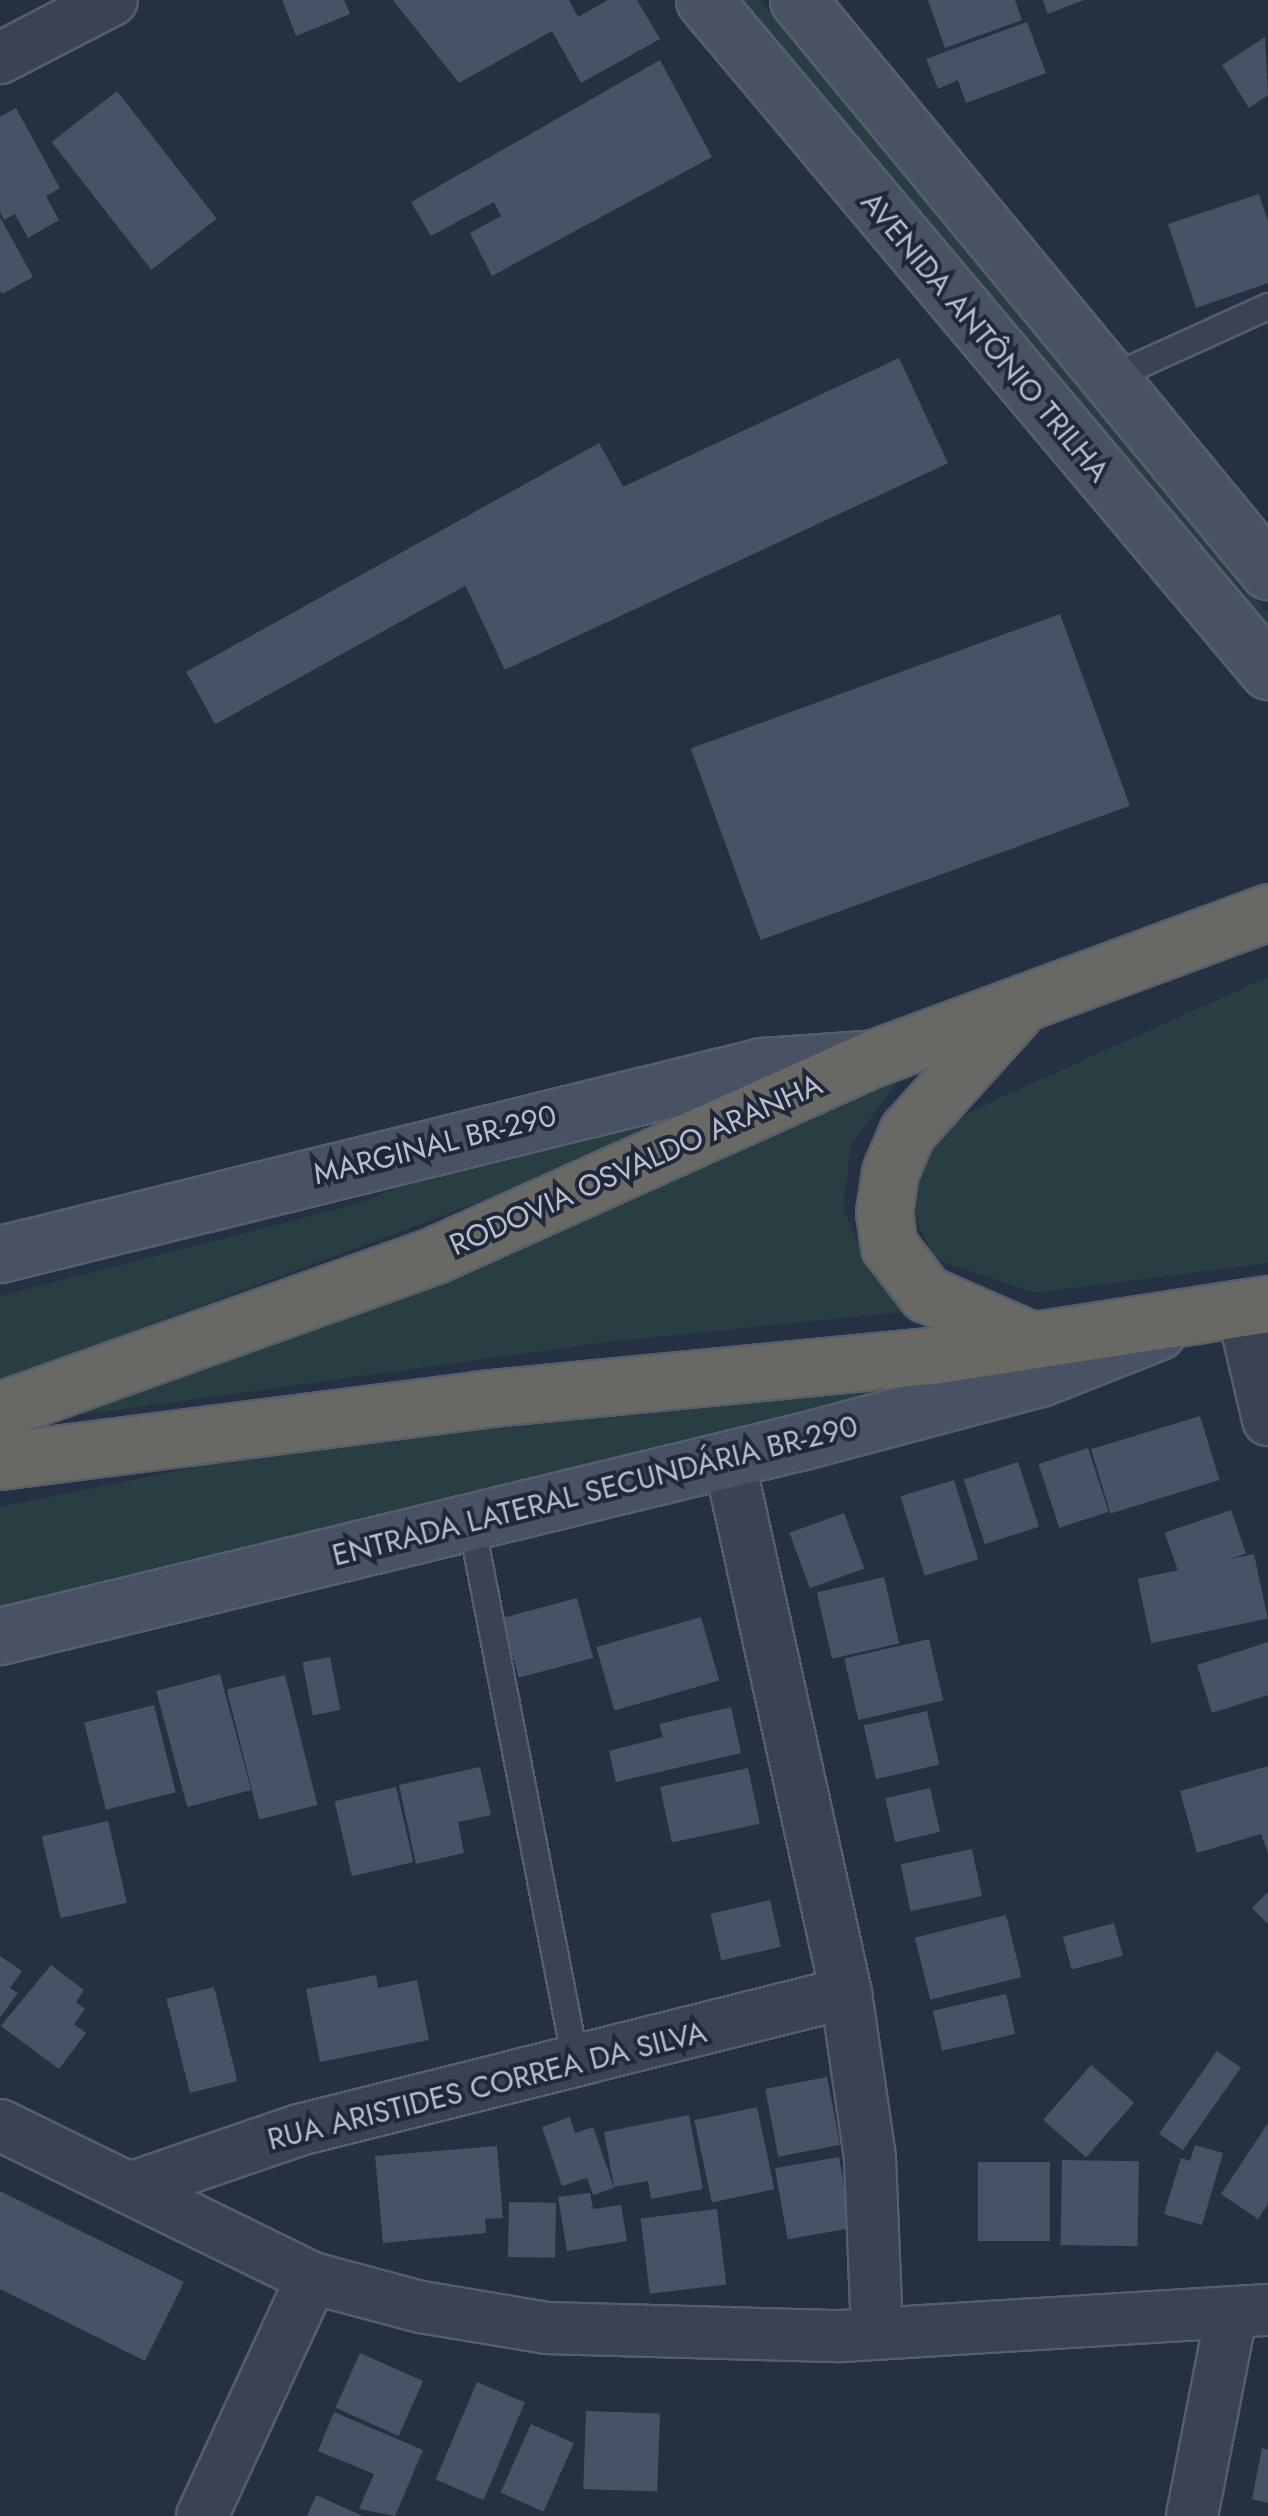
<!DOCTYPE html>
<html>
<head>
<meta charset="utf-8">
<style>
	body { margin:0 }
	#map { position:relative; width:1268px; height:2516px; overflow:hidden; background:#263043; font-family:Jost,sans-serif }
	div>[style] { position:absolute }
	.green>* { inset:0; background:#283e43 }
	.building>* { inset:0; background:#485267; transform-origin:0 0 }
	.roads { filter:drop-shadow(2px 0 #565e6c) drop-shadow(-2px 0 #565e6c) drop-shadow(0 2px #565e6c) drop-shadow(0 -2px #565e6c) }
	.service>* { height:25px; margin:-12.5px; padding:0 12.5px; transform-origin:12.5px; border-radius:12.5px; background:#3b4352 }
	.minor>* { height:50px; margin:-25px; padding:0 25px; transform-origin:25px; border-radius:25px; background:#3b4352 }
	.secondary>* { height:55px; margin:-27.5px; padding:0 27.5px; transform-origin:27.5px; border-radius:27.5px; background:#495165 }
	.trunk>* { height:55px; margin:-27.5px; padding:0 27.5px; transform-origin:27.5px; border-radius:27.5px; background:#686865 }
	span { translate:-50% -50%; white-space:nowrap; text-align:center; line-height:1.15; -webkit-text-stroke:8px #1f2738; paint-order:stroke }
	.street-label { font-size:30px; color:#b8becc }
</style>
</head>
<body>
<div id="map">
	<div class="green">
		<div style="clip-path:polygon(736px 0,760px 0,959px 237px,1268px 614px,1268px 641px)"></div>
		<div style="clip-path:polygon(1268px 977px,1268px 1263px,1034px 1293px,935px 1259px,910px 1208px,931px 1140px,975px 1109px)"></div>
		<div style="clip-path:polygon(911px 1062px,851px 1145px,843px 1208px,868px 1268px,921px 1310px,608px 1342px,80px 1415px,79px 1404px)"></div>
		<div style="clip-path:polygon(733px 1092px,582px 1164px,0 1381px,0 1296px,353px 1205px,550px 1133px)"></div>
		<div style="clip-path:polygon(909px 1379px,941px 1381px,0 1611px,0 1507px,243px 1457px)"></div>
	</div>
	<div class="building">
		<div style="clip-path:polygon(282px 0,344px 0,350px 14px,296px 36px)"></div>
		<div style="clip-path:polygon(393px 0,569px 0,578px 17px,608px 0,637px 0,660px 39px,581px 83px,552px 31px,459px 83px)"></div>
		<div style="clip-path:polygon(928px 0,1015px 0,1022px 20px,945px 48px)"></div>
		<div style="clip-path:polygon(1043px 0,1084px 0,1048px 14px)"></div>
		<div style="clip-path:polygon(1027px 22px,1046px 73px,966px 103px,958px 80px,938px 89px,926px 59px)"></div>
		<div style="clip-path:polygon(1265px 37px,1268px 95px,1249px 108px,1222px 65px)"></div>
		<div style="clip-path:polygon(660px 60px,712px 157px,492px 276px,470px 233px,501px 216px,494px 202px,431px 236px,411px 202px)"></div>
		<div style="left:117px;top:91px;width:162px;height:83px;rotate:52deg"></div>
		<div style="clip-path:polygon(16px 108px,60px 188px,46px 196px,59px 220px,28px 238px,15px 214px,4px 220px,0 212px,0 117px)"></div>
		<div style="clip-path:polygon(1259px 194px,1268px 221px,1268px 283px,1196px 308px,1168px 224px)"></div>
		<div style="clip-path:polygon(0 217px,33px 277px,2px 294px,0 291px)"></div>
		<div style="left:899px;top:358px;width:116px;height:489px;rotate:65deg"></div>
		<div style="left:599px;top:443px;width:60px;height:472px;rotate:61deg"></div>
		<div style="left:1060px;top:614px;width:204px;height:393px;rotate:70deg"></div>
		<div style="left:1200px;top:1416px;width:67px;height:114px;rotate:73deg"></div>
		<div style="left:1088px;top:1448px;width:67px;height:52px;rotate:72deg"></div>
		<div style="left:1018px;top:1462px;width:68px;height:57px;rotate:72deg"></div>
		<div style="left:954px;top:1480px;width:83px;height:56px;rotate:73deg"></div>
		<div style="left:1231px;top:1510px;width:46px;height:70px;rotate:71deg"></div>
		<div style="left:844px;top:1513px;width:59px;height:58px;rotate:70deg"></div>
		<div style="left:1254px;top:1554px;width:66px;height:119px;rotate:78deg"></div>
		<div style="left:884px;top:1577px;width:68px;height:69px;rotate:77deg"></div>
		<div style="left:577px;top:1598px;width:62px;height:77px;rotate:75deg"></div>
		<div style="left:701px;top:1617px;width:66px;height:109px;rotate:74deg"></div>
		<div style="left:929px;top:1639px;width:63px;height:87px;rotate:77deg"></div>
		<div style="clip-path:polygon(1268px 1642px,1268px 1695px,1212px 1713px,1197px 1665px)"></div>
		<div style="left:330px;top:1657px;width:54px;height:28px;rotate:79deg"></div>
		<div style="left:220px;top:1674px;width:120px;height:66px;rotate:75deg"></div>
		<div style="left:285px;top:1675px;width:134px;height:60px;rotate:76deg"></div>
		<div style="left:154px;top:1705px;width:90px;height:72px;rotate:76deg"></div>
		<div style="clip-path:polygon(731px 1707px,741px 1753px,616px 1782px,609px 1751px,663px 1737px,659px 1724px)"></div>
		<div style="left:927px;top:1711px;width:55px;height:65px;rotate:77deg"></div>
		<div style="clip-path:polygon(1268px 1766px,1268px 1853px,1261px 1834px,1197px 1853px,1180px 1791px)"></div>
		<div style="clip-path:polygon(480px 1767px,491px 1815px,458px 1822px,464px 1853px,416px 1864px,399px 1785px)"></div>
		<div style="left:748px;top:1768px;width:57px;height:90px;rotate:78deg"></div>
		<div style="left:396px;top:1787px;width:77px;height:63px;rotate:77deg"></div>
		<div style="left:930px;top:1788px;width:45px;height:46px;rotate:77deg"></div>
		<div style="left:108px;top:1821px;width:84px;height:68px;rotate:77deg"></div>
		<div style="left:972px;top:1849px;width:48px;height:73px;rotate:78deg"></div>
		<div style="clip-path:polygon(1268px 1892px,1268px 1924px,1252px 1908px)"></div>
		<div style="left:770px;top:1900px;width:48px;height:61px;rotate:77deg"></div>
		<div style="left:1006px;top:1915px;width:64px;height:94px;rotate:76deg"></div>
		<div style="left:1114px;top:1923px;width:34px;height:53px;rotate:75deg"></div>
		<div style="clip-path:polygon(0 1956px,22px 1971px,10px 1988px,18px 1993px,0 2017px)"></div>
		<div style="clip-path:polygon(51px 1965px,84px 1990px,76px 2002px,85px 2009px,74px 2024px,86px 2033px,59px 2069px,1px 2026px)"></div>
		<div style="clip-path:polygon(376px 1975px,378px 1988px,417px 1980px,429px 2040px,320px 2062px,306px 1989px)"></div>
		<div style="left:214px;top:1987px;width:97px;height:49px;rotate:76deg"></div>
		<div style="left:1006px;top:1994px;width:41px;height:75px;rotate:77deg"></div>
		<div style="left:1217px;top:2051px;width:29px;height:101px;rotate:35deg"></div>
		<div style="left:1091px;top:2065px;width:57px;height:73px;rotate:41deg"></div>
		<div style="left:827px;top:2077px;width:69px;height:63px;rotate:79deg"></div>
		<div style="left:757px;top:2107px;width:84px;height:64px;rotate:78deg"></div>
		<div style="clip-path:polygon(689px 2115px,703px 2189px,651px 2199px,648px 2181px,614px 2187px,604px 2132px)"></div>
		<div style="clip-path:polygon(570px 2117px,575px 2133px,593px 2127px,614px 2188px,593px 2195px,587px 2178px,562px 2186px,542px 2127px)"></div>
		<div style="clip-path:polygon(1268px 2123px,1268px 2204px,1258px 2219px,1221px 2194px)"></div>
		<div style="clip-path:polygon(1195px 2145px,1223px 2153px,1202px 2225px,1164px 2214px,1181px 2158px,1190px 2161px)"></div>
		<div style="clip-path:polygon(497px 2146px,503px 2218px,485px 2219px,486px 2233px,383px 2243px,375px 2156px)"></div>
		<div style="left:839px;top:2157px;width:72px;height:65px;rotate:80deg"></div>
		<div style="left:1062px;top:2160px;width:77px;height:85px;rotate:1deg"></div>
		<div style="left:978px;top:2162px;width:72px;height:79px"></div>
		<div style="clip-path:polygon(0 2191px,184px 2282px,145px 2361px,0 2289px)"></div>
		<div style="clip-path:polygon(590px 2193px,593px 2209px,621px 2205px,627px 2241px,567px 2251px,558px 2197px)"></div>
		<div style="left:509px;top:2202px;width:47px;height:55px;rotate:1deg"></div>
		<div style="left:717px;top:2209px;width:76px;height:77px;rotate:83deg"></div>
		<div style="left:360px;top:2353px;width:69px;height:60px;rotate:24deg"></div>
		<div style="left:477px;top:2382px;width:52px;height:106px;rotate:23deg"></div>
		<div style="left:586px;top:2411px;width:74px;height:78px;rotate:2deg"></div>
		<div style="clip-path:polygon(334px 2412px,423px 2450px,395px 2516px,359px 2509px,374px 2474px,318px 2451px)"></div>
		<div style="left:531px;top:2424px;width:47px;height:75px;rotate:24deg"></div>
		<div style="clip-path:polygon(1262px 2448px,1268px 2450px,1268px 2503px,1252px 2499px)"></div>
		<div style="clip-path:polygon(316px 2495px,363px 2516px,307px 2516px)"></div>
	</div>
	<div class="roads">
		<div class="service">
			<div style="left:1109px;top:378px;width:175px;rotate:-24.4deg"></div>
			<div style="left:471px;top:1523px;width:552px;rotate:79.04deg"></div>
		</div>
		<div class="minor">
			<div style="left:0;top:58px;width:126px;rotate:-27.4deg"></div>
			<div style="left:1242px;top:1308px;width:115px;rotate:76.9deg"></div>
			<div style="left:729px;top:1459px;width:547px;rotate:77.64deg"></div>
			<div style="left:846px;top:1993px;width:167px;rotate:81.7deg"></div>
			<div style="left:870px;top:2158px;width:175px;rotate:87.7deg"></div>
			<div style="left:0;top:2125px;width:347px;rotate:26.1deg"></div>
			<div style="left:312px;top:2278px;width:113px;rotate:14.9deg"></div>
			<div style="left:421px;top:2307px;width:127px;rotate:9.5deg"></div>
			<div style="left:546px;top:2328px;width:295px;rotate:1.6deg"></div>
			<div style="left:841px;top:2336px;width:428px;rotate:-3.5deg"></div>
			<div style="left:130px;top:2188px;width:179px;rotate:-18.9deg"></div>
			<div style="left:299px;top:2130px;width:564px;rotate:-14.06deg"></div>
			<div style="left:202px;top:2516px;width:262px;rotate:-65.2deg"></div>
			<div style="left:1192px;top:2516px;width:205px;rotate:-79deg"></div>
		</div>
		<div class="secondary">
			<div style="left:704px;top:0;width:877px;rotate:49.95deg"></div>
			<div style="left:798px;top:0;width:740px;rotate:50.54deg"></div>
			<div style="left:0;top:1254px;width:785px;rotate:-13.86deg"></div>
			<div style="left:762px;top:1066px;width:104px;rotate:-3.9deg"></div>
			<div style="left:0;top:1636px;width:826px;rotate:-13.65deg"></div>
			<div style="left:803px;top:1441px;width:245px;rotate:-14.9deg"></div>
			<div style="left:1040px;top:1378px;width:126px;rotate:-21.5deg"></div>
		</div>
		<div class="trunk">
			<div style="left:1014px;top:1013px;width:160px;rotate:132deg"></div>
			<div style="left:907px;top:1132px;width:43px;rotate:113deg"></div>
			<div style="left:890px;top:1172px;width:40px;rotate:98.5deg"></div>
			<div style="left:884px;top:1212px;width:34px;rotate:82deg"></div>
			<div style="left:889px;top:1246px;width:61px;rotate:52.4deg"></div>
			<div style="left:926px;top:1294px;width:110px;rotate:23.5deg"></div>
			<div style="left:0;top:1410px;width:464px;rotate:-19.6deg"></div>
			<div style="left:437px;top:1254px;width:479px;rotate:-24.2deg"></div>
			<div style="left:874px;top:1058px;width:420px;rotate:-20.3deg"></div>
			<div style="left:0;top:1461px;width:485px;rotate:-7.3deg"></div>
			<div style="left:481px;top:1399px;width:452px;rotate:-5.5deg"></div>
			<div style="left:931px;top:1356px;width:341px;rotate:-8.8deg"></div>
		</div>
	</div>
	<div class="street-label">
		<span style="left:985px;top:337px;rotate:50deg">AVENIDA ANTÔNIO TRILHA</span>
		<span style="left:435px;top:1145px;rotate:-14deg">MARGINAL BR-290</span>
		<span style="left:636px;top:1165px;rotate:-24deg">RODOVIA OSVALDO ARANHA</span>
		<span style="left:595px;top:1491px;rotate:-14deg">ENTRADA LATERAL SECUNDÁRIA BR-290</span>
		<span style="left:487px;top:2086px;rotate:-14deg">RUA ARISTIDES CORREA DA SILVA</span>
	</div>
</div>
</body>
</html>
